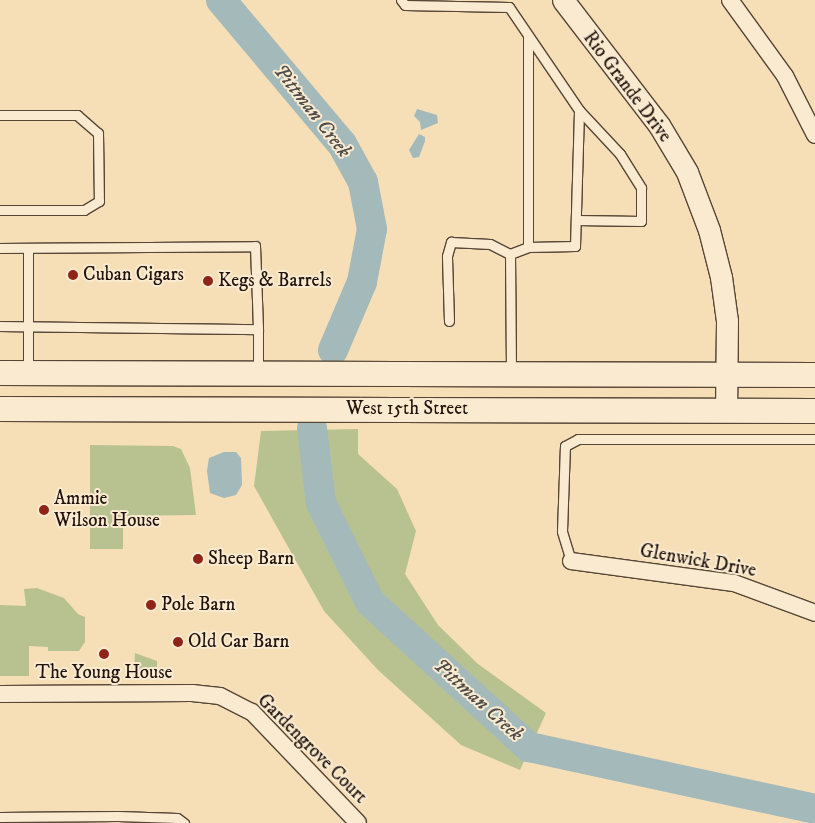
<!DOCTYPE html>
<html>
<head>
<meta charset="utf-8">
<style>
	body { margin:0 }
	#map { position:relative; width:815px; height:823px; overflow:hidden; background:#f6dfb6; font-family:"IM FELL DW Pica",serif }
	div>[style] { position:absolute }
	.green>* { inset:0; background:#b8c291 }
	.water>* { inset:0; background:#a3b9ba }
	.river>* { height:30px; margin:-15px; padding:0 15px; transform-origin:15px; border-radius:15px; background:#a3b9ba }
	.roads { filter:drop-shadow(1px 0 #564636) drop-shadow(-1px 0 #564636) drop-shadow(0 1px #564636) drop-shadow(0 -1px #564636) }
	.service>* { height:9px; margin:-4.5px; padding:0 4.5px; transform-origin:4.5px; border-radius:4.5px; background:#f9ead0 }
	.minor>* { height:16px; margin:-8px; padding:0 8px; transform-origin:8px; border-radius:8px; background:#f9ead0 }
	.tertiary>* { height:21px; margin:-10.5px; padding:0 10.5px; transform-origin:10.5px; border-radius:10.5px; background:#f9ead0 }
	.secondary>* { height:24px; margin:-12px; padding:0 12px; transform-origin:12px; border-radius:12px; background:#f9ead0 }
	.dots>* { width:14px; height:14px; translate:-50% -50%; box-sizing:border-box; border:2px solid #f9ead0; border-radius:50% }
	span { translate:-50% -50%; white-space:nowrap; text-align:center; line-height:1.15; -webkit-text-stroke:4px #f9ead0; paint-order:stroke }
	.street-label { font-size:19px; color:#21130c }
	.poi-label { font-size:19px; color:#21130c }
	.left { translate:0 -50%; text-align:left }
	.water-label { font-size:20px; color:#4e4d49; font-style:italic }
</style>
</head>
<body>
<div id="map">
	<div class="green">
		<div style="clip-path:polygon(358px 429px,358px 454px,397px 489px,416px 531px,405px 574px,438px 625px,478px 664px,546px 713px,520px 770px,461px 745px,378px 670px,324px 611px,254px 486px,261px 431px)"></div>
		<div style="clip-path:polygon(90px 445px,173px 446px,181px 449px,190px 468px,196px 515px,123px 516px,123px 549px,90px 549px)"></div>
		<div style="clip-path:polygon(37px 588px,64px 598px,78px 614px,85px 617px,85px 642px,79px 651px,48px 651px,48px 647px,29px 646px,29px 676px,0 676px,0 605px,26px 606px,24px 589px)"></div>
		<div style="clip-path:polygon(135px 653px,157px 661px,157px 676px,134px 676px)"></div>
	</div>
	<div class="water">
		<div style="clip-path:polygon(417px 109px,437px 115px,438px 123px,421px 130px,420px 122px,414px 116px)"></div>
		<div style="clip-path:polygon(419px 134px,425px 137px,425px 141px,419px 157px,413px 158px,409px 150px)"></div>
		<div style="clip-path:polygon(224px 452px,236px 452px,241px 458px,242px 485px,236px 495px,224px 498px,210px 493px,207px 471px,209px 458px)"></div>
	</div>
	<div class="river">
		<div style="left:221px;top:0;width:188px;rotate:50deg"></div>
		<div style="left:342px;top:144px;width:43px;rotate:61.1deg"></div>
		<div style="left:363px;top:182px;width:48px;rotate:79.2deg"></div>
		<div style="left:372px;top:229px;width:54px;rotate:100.7deg"></div>
		<div style="left:362px;top:282px;width:74px;rotate:113.1deg"></div>
		<div style="left:312px;top:428px;width:76px;rotate:83.2deg"></div>
		<div style="left:321px;top:503px;width:110px;rotate:63.7deg"></div>
		<div style="left:370px;top:602px;width:215px;rotate:42.4deg"></div>
		<div style="left:529px;top:747px;width:293px;rotate:12.2deg"></div>
	</div>
	<div class="roads">
		<div class="service">
			<div style="left:401px;top:0;width:6px;rotate:51deg"></div>
			<div style="left:405px;top:5px;width:104px;rotate:1.1deg"></div>
			<div style="left:509px;top:7px;width:125px;rotate:55.8deg"></div>
			<div style="left:579px;top:110px;width:60px;rotate:47deg"></div>
			<div style="left:620px;top:154px;width:40px;rotate:58deg"></div>
			<div style="left:641px;top:188px;width:33px;rotate:90deg"></div>
			<div style="left:641px;top:221px;width:65px;rotate:-179.1deg"></div>
			<div style="left:0;top:115px;width:77px"></div>
			<div style="left:77px;top:115px;width:28px;rotate:41deg"></div>
			<div style="left:98px;top:133px;width:68px;rotate:89.2deg"></div>
			<div style="left:99px;top:201px;width:17px;rotate:149deg"></div>
			<div style="left:84px;top:210px;width:84px;rotate:180deg"></div>
			<div style="left:528px;top:247px;width:47px;rotate:-1.2deg"></div>
			<div style="left:575px;top:246px;width:136px;rotate:-88.3deg"></div>
			<div style="left:0;top:248px;width:255px;rotate:-0.4deg"></div>
			<div style="left:255px;top:246px;width:83px;rotate:87.9deg"></div>
			<div style="left:28px;top:248px;width:124px;rotate:90deg"></div>
			<div style="left:510px;top:254px;width:119px;rotate:89.5deg"></div>
			<div style="left:449px;top:321px;width:65px;rotate:-91.8deg"></div>
			<div style="left:447px;top:256px;width:15px;rotate:-74deg"></div>
			<div style="left:451px;top:242px;width:39px;rotate:3deg"></div>
			<div style="left:490px;top:244px;width:22px;rotate:27deg"></div>
			<div style="left:510px;top:254px;width:19px;rotate:-21deg"></div>
			<div style="left:528px;top:247px;width:211px;rotate:-90deg"></div>
			<div style="left:0;top:326px;width:258px;rotate:0.7deg"></div>
			<div style="left:258px;top:329px;width:45px;rotate:90deg"></div>
			<div style="left:571px;top:561px;width:31px;rotate:-107deg"></div>
			<div style="left:562px;top:531px;width:85px;rotate:-88deg"></div>
			<div style="left:565px;top:446px;width:15px;rotate:-28deg"></div>
			<div style="left:578px;top:439px;width:237px"></div>
			<div style="left:0;top:817px;width:118px;rotate:-0.5deg"></div>
			<div style="left:118px;top:816px;width:59px;rotate:1.9deg"></div>
			<div style="left:177px;top:818px;width:9px;rotate:36deg"></div>
		</div>
		<div class="minor">
			<div style="left:730px;top:0;width:94px;rotate:54.1deg"></div>
			<div style="left:785px;top:76px;width:66px;rotate:63deg"></div>
			<div style="left:571px;top:561px;width:164px;rotate:7.7deg"></div>
			<div style="left:734px;top:583px;width:86px;rotate:20.3deg"></div>
			<div style="left:0;top:694px;width:192px;rotate:-0.3deg"></div>
			<div style="left:192px;top:693px;width:28px;rotate:6deg"></div>
			<div style="left:220px;top:696px;width:36px;rotate:27deg"></div>
			<div style="left:252px;top:712px;width:153px;rotate:46.3deg"></div>
		</div>
		<div class="tertiary">
			<div style="left:563px;top:0;width:158px;rotate:52.5deg"></div>
			<div style="left:659px;top:125px;width:55px;rotate:59.2deg"></div>
			<div style="left:687px;top:172px;width:62px;rotate:69.2deg"></div>
			<div style="left:709px;top:230px;width:49px;rotate:75.7deg"></div>
			<div style="left:721px;top:277px;width:44px;rotate:82.2deg"></div>
			<div style="left:727px;top:321px;width:90px;rotate:90.6deg"></div>
		</div>
		<div class="secondary">
			<div style="left:0;top:373px;width:815px;rotate:0.14deg"></div>
			<div style="left:0;top:409px;width:815px;rotate:0.14deg"></div>
		</div>
	</div>
	<div class="dots">
		<div style="left:73px;top:275px;background:#8f2418"></div>
		<div style="left:208px;top:281px;background:#8f2418"></div>
		<div style="left:44px;top:510px;background:#8f2418"></div>
		<div style="left:198px;top:559px;background:#8f2418"></div>
		<div style="left:151px;top:605px;background:#8f2418"></div>
		<div style="left:178px;top:642px;background:#8f2418"></div>
		<div style="left:104px;top:654px;background:#8f2418"></div>
	</div>
	<div class="street-label">
		<span style="left:627px;top:87px;rotate:53deg">Rio Grande Drive</span>
		<span style="left:407px;top:409px">West 15th Street</span>
		<span style="left:698px;top:561px;rotate:10deg">Glenwick Drive</span>
		<span style="left:312px;top:749px;rotate:45deg">Gardengrove Court</span>
	</div>
	<div class="poi-label">
		<span class="left" style="left:83px;top:275px">Cuban Cigars</span>
		<span class="left" style="left:218px;top:281px">Kegs &amp; Barrels</span>
		<span class="left" style="left:54px;top:510px">Ammie<br>Wilson House</span>
		<span class="left" style="left:208px;top:559px">Sheep Barn</span>
		<span class="left" style="left:161px;top:605px">Pole Barn</span>
		<span class="left" style="left:188px;top:642px">Old Car Barn</span>
		<span style="left:104px;top:673px">The Young House</span>
	</div>
	<div class="water-label">
		<span style="left:312px;top:111px;rotate:52deg">Pittman Creek</span>
		<span style="left:478px;top:700px;rotate:42deg">Pittman Creek</span>
	</div>
</div>
</body>
</html>
